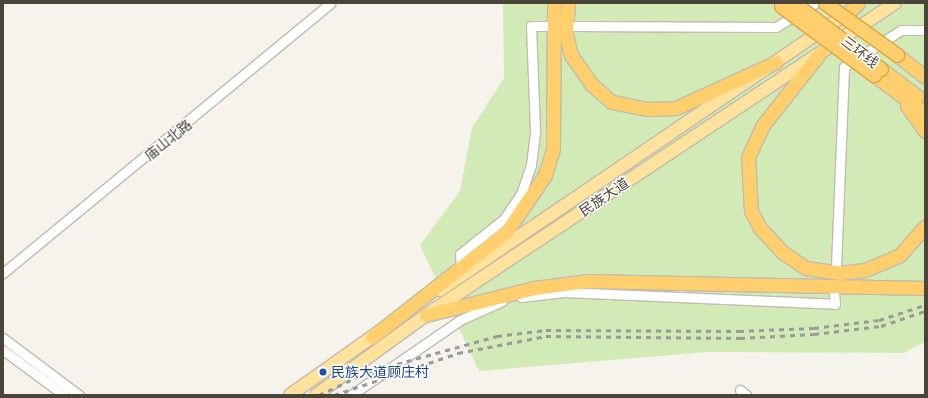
<!DOCTYPE html>
<html>
<head>
<meta charset="utf-8">
<style>
	body { margin:0 }
	#map { position:relative; width:928px; height:398px; overflow:hidden; background:#f6f3ec; font-family:Montserrat,"Noto Sans SC",sans-serif }
	div>[style] { position:absolute }
	.green>* { inset:0; background:#d2eab5 }
	.roads { filter:drop-shadow(1px 0 #c2bbae) drop-shadow(-1px 0 #c2bbae) drop-shadow(0 1px #c2bbae) drop-shadow(0 -1px #c2bbae) }
	.minor>* { height:9px; margin:-4.5px; padding:0 4.5px; transform-origin:4.5px; border-radius:4.5px; background:#fff }
	.major>* { height:12px; margin:-6px; padding:0 6px; transform-origin:6px; border-radius:6px; background:#ffe39c }
	.highway>* { height:13px; margin:-6.5px; padding:0 6.5px; transform-origin:6.5px; border-radius:6.5px; background:#ffcf6e }
	.rail>* { height:2.5px; margin-top:-1.25px; transform-origin:0; background:repeating-linear-gradient(90deg,#9a9a9a 0 5px,transparent 0 10px) }
	.bridges { filter:drop-shadow(1px 0 #e0a43c) drop-shadow(-1px 0 #e0a43c) drop-shadow(0 1px #e0a43c) drop-shadow(0 -1px #e0a43c) }
	.highway-bridge>* { height:13px; margin:-6.5px; padding:0 6.5px; transform-origin:6.5px; border-radius:6.5px; background:#ffcf6e }
	.dots>* { width:11px; height:11px; translate:-50% -50%; box-sizing:border-box; border:2px solid #fff; border-radius:50% }
	span { translate:-50% -50%; white-space:nowrap; text-align:center; line-height:1.15; -webkit-text-stroke:3px #fff; paint-order:stroke }
	.street-label { font-size:14px; color:#4b4439 }
	.transit-label { font-size:14px; color:#164399 }
	.left { translate:0 -50%; text-align:left }
	.frame { position:absolute; inset:0; border:4px solid #4b4439; pointer-events:none }
</style>
</head>
<body>
<div id="map">
	<div class="green">
		<div style="clip-path:polygon(503px 3px,925px 3px,925px 342px,903px 353px,706px 352px,479px 371px,420px 245px,460px 191px,472px 128px,504px 78px)"></div>
	</div>
	<div class="roads">
		<div class="minor">
			<div style="left:572px;top:26px;width:204px;rotate:0.3deg"></div>
			<div style="left:776px;top:27px;width:46px;rotate:-31.6deg"></div>
			<div style="left:461px;top:267px;width:13px;rotate:-94deg"></div>
			<div style="left:460px;top:254px;width:56px;rotate:-38.5deg"></div>
			<div style="left:504px;top:219px;width:30px;rotate:-56deg"></div>
			<div style="left:521px;top:194px;width:31px;rotate:-71deg"></div>
			<div style="left:531px;top:165px;width:35px;rotate:-83deg"></div>
			<div style="left:535px;top:130px;width:104px;rotate:-92.2deg"></div>
			<div style="left:531px;top:26px;width:18px"></div>
			<div style="left:836px;top:267px;width:200px;rotate:-87.7deg"></div>
			<div style="left:844px;top:67px;width:68px;rotate:-33deg"></div>
			<div style="left:901px;top:30px;width:24px"></div>
			<div style="left:3px;top:273px;width:424px;rotate:-39.5deg"></div>
			<div style="left:521px;top:297px;width:43px;rotate:-6.6deg"></div>
			<div style="left:564px;top:292px;width:271px;rotate:2.5deg"></div>
			<div style="left:835px;top:304px;width:11px;rotate:-95deg"></div>
			<div style="left:3px;top:338px;width:95px;rotate:36.9deg"></div>
			<div style="left:3px;top:350px;width:76px;rotate:36.4deg"></div>
			<div style="left:740px;top:390px;width:8px;rotate:40deg"></div>
			<div style="left:351px;top:395px;width:132px;rotate:-34.5deg"></div>
			<div style="left:460px;top:320px;width:46px;rotate:-24.3deg"></div>
		</div>
		<div class="major">
			<div style="left:440px;top:290px;width:497px;rotate:-34.2deg"></div>
			<div style="left:290px;top:395px;width:110px;rotate:-35.4deg"></div>
			<div style="left:316px;top:395px;width:136px;rotate:-36deg"></div>
			<div style="left:426px;top:315px;width:563px;rotate:-33.63deg"></div>
		</div>
		<div class="highway">
			<div style="left:568px;top:3px;width:31px;rotate:94deg"></div>
			<div style="left:566px;top:34px;width:22px;rotate:77deg"></div>
			<div style="left:571px;top:55px;width:35px;rotate:55deg"></div>
			<div style="left:591px;top:84px;width:28px;rotate:41deg"></div>
			<div style="left:612px;top:102px;width:37px;rotate:11deg"></div>
			<div style="left:648px;top:109px;width:28px;rotate:-2deg"></div>
			<div style="left:676px;top:108px;width:110px;rotate:-24.7deg"></div>
			<div style="left:848px;top:13px;width:14px;rotate:-45deg"></div>
			<div style="left:820px;top:53px;width:92px;rotate:128.4deg"></div>
			<div style="left:763px;top:125px;width:35px;rotate:115deg"></div>
			<div style="left:748px;top:157px;width:54px;rotate:86.8deg"></div>
			<div style="left:751px;top:211px;width:19px;rotate:62deg"></div>
			<div style="left:760px;top:228px;width:33px;rotate:47deg"></div>
			<div style="left:782px;top:252px;width:29px;rotate:34deg"></div>
			<div style="left:806px;top:268px;width:34px;rotate:8deg"></div>
			<div style="left:840px;top:273px;width:25px;rotate:-7deg"></div>
			<div style="left:865px;top:270px;width:38px;rotate:-23deg"></div>
			<div style="left:900px;top:255px;width:38px;rotate:-49deg"></div>
			<div style="left:897px;top:55px;width:36px;rotate:38deg"></div>
			<div style="left:881px;top:69px;width:45px;rotate:36.9deg"></div>
			<div style="left:874px;top:75px;width:64px;rotate:36.7deg"></div>
			<div style="left:907px;top:106px;width:31px;rotate:54deg"></div>
			<div style="left:426px;top:315px;width:111px;rotate:-14deg"></div>
			<div style="left:534px;top:288px;width:53px;rotate:-7.5deg"></div>
			<div style="left:587px;top:281px;width:338px;rotate:1.2deg"></div>
			<div style="left:372px;top:337px;width:172px;rotate:-38.1deg"></div>
			<div style="left:507px;top:231px;width:68px;rotate:-55.8deg"></div>
			<div style="left:545px;top:175px;width:27px;rotate:-73deg"></div>
			<div style="left:553px;top:149px;width:146px;rotate:-89.6deg"></div>
		</div>
	</div>
	<div class="rail">
		<div style="left:319px;top:395px;width:54px;rotate:-25.1deg"></div>
		<div style="left:368px;top:372px;width:134px;rotate:-15.6deg"></div>
		<div style="left:497px;top:336px;width:49px;rotate:-7deg"></div>
		<div style="left:546px;top:330px;width:193px;rotate:0.3deg"></div>
		<div style="left:739px;top:331px;width:75px;rotate:-2.3deg"></div>
		<div style="left:814px;top:328px;width:65px;rotate:-7deg"></div>
		<div style="left:879px;top:320px;width:48px;rotate:-18.1deg"></div>
		<div style="left:334px;top:395px;width:131px;rotate:-18.7deg"></div>
		<div style="left:458px;top:353px;width:90px;rotate:-10.9deg"></div>
		<div style="left:546px;top:336px;width:194px;rotate:0.6deg"></div>
		<div style="left:740px;top:338px;width:74px;rotate:-3.1deg"></div>
		<div style="left:814px;top:334px;width:67px;rotate:-6.8deg"></div>
		<div style="left:881px;top:326px;width:46px;rotate:-18.8deg"></div>
	</div>
	<div class="bridges">
		<div class="highway-bridge">
			<div style="left:794px;top:3px;width:109px;rotate:37.2deg"></div>
			<div style="left:825px;top:3px;width:89px;rotate:35.8deg"></div>
			<div style="left:781px;top:6px;width:116px;rotate:36.6deg"></div>
		</div>
	</div>
	<div class="dots">
		<div style="left:323px;top:372px;background:#1a4fb4"></div>
	</div>
	<div class="street-label">
		<span style="left:860px;top:52px;rotate:37deg">三环线</span>
		<span style="left:168px;top:140px;rotate:-39deg">庙山北路</span>
		<span style="left:604px;top:197px;rotate:-34deg">民族大道</span>
	</div>
	<div class="transit-label">
		<span class="left" style="left:331px;top:372px">民族大道顾庄村</span>
	</div>
	<div class="frame"></div>
</div>
</body>
</html>
